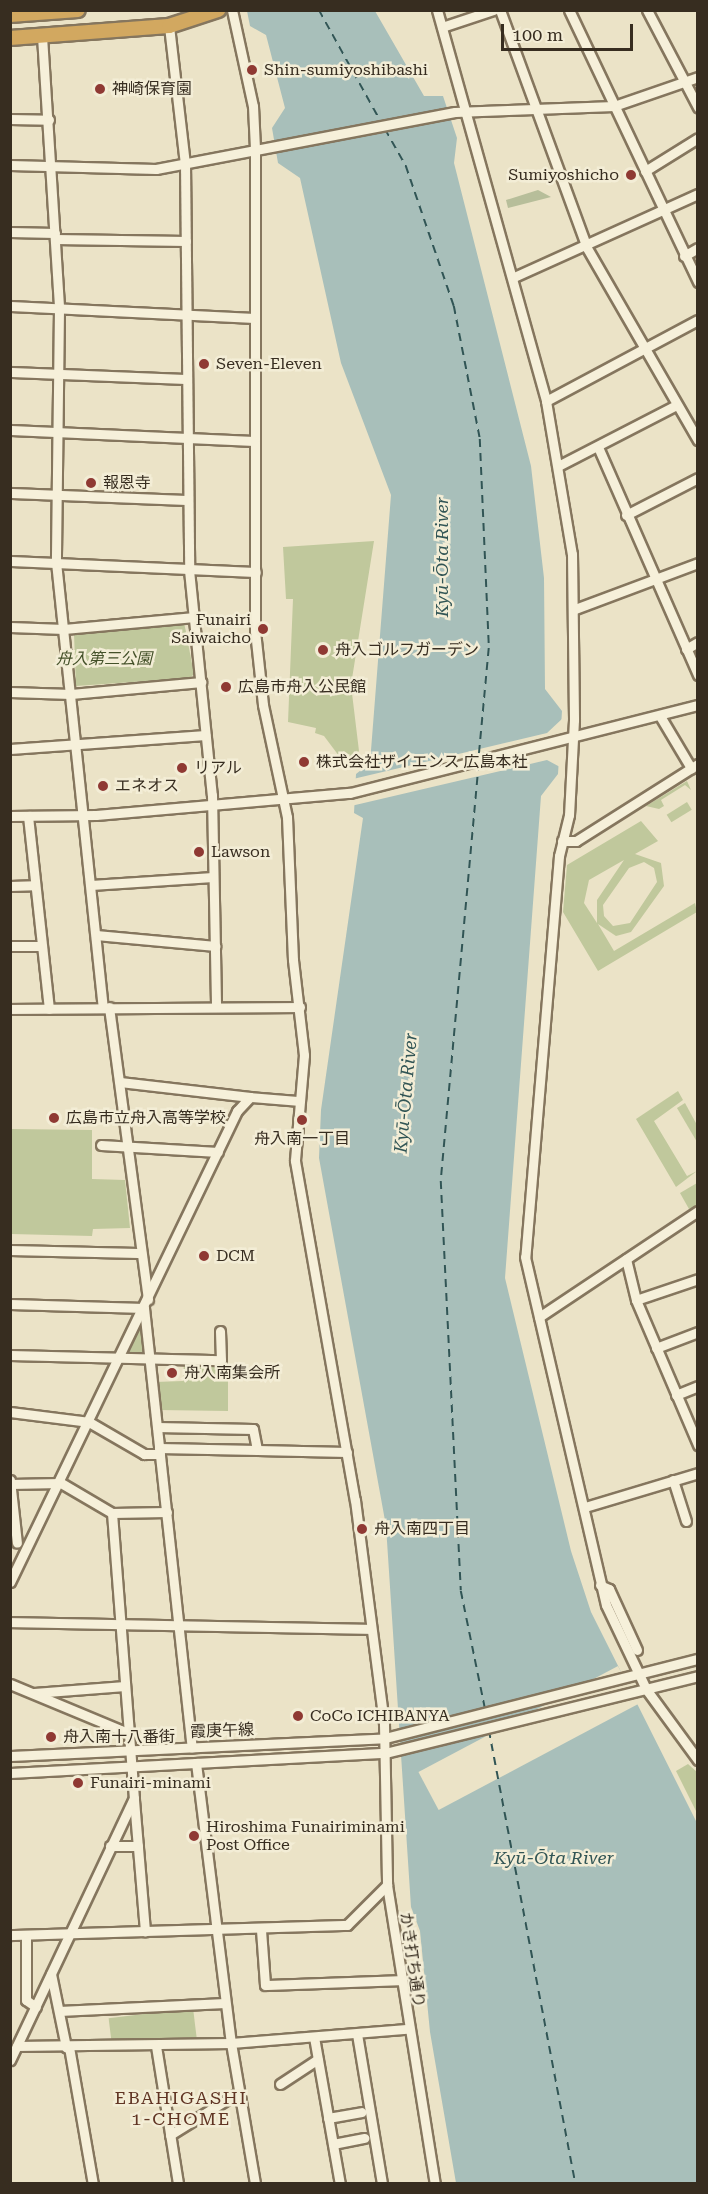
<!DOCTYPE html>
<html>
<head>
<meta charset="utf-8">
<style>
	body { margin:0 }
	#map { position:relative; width:708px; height:2194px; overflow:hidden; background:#ebe3c7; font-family:"Roboto Serif","Noto Sans JP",serif }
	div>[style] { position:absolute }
	.green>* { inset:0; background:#c0c89c; transform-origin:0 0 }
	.cemetery>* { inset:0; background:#b7be9a }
	.water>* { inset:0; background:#a8bfba }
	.pier>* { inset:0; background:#ebe3c7; transform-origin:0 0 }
	.ferry>* { height:1.5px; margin-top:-0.75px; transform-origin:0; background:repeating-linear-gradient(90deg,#315555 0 8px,transparent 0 14px) }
	.roads { filter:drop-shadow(2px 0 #85765e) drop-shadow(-2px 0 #85765e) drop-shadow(0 2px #85765e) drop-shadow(0 -2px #85765e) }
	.minor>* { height:9px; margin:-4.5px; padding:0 4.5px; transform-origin:4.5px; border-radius:4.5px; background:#f6f0da }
	.highway>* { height:14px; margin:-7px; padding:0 7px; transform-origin:7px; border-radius:7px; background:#d2a860 }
	.dots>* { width:16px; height:16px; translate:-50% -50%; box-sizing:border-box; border:3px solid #f3edd6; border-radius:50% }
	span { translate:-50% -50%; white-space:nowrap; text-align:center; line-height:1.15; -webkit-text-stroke:5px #f3edd6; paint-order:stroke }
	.poi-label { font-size:16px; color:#372d20 }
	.left { translate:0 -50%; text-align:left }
	.right { translate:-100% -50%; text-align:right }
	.park-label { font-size:16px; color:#445129; font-style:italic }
	.street-label { font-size:16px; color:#372d20 }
	.water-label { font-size:18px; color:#315555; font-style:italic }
	.neighbourhood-label { font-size:18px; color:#603423; letter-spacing:1.5px }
	.frame { position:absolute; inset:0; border:12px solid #372d20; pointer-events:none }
	.scale { position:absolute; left:501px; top:24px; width:132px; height:27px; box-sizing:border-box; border:3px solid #372d20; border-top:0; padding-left:8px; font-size:18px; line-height:21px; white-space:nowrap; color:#372d20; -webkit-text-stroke:4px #f3edd6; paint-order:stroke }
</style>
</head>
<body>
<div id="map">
	<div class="green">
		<div style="clip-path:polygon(374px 541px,351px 685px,359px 751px,351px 760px,342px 760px,324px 736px,315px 733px,316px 728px,288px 722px,293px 599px,286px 599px,283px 547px)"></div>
		<div style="clip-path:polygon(184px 622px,194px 674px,190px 678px,76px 686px,74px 634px)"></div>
		<div style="clip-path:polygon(687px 781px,691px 790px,685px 785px,661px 800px,664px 806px,659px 809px,646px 806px)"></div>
		<div style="left:687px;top:802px;width:9px;height:24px;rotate:58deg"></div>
		<div style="clip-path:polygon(evenodd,641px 821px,658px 841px,635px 854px,661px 863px,664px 886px,631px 932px,616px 936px,598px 924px,614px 951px,695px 903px,697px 912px,598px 971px,563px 912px,567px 865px,641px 821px,624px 860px,597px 900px,597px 923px,584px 903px,589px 880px,624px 860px,641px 821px,644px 862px,654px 868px,657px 882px,630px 923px,613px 926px,604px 916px,603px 905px,629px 868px,644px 862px)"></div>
		<div style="clip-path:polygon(678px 1091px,683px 1100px,654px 1121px,687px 1176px,697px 1171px,676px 1187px,636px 1119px)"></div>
		<div style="clip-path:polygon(685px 1103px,697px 1125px,697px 1142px,677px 1108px)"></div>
		<div style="clip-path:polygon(11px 1129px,92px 1130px,92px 1179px,125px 1180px,130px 1228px,93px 1229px,92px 1236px,11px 1234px)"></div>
		<div style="clip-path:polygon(697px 1183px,697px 1206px,689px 1209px,680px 1193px)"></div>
		<div style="clip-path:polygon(141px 1324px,145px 1353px,127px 1355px,138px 1324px)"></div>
		<div style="clip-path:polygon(184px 1363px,228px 1363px,228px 1411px,158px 1410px,155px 1382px,183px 1381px)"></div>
		<div style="clip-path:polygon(688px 1764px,697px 1772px,697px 1813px,676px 1771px)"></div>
		<div style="left:193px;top:2008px;width:32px;height:85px;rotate:83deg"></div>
	</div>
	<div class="cemetery">
		<div style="clip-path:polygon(538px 190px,551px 197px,508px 208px,506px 200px)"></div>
	</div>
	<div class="water">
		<div style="clip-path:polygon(247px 11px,375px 11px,424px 96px,443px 96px,457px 138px,454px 163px,531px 466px,544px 578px,545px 689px,562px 711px,558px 774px,541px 796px,505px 1278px,571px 1551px,591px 1612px,697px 1823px,697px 2183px,456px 2183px,430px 2032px,420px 1931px,411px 1907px,386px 1526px,319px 1158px,321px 1110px,363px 818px,354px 813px,356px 774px,370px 763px,391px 495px,341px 363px,300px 178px,278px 163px,272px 128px,285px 108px,266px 35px,250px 26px)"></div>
	</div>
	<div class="pier">
		<div style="clip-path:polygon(563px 718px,560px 767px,547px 760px,351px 806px,353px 779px,547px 733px)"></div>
		<div style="left:618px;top:1666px;width:43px;height:226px;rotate:62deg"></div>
	</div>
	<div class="ferry">
		<div style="left:319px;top:10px;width:128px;rotate:61deg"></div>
		<div style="left:385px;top:129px;width:43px;rotate:60.4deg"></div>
		<div style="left:406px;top:166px;width:148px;rotate:71.1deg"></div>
		<div style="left:454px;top:306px;width:136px;rotate:78.9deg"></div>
		<div style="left:480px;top:439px;width:209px;rotate:87.5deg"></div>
		<div style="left:489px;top:648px;width:108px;rotate:95.3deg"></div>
		<div style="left:479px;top:763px;width:420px;rotate:95.2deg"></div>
		<div style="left:441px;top:1181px;width:410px;rotate:87.2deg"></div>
		<div style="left:461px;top:1591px;width:119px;rotate:78.4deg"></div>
		<div style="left:489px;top:1730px;width:462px;rotate:79.2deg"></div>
	</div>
	<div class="roads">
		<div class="minor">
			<div style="left:232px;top:10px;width:98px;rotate:77.7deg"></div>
			<div style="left:253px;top:106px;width:43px;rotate:87.3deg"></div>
			<div style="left:255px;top:149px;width:482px;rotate:90deg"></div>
			<div style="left:255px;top:631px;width:74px;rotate:83.8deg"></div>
			<div style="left:263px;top:705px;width:115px;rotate:77.9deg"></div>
			<div style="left:287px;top:817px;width:143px;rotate:87.6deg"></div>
			<div style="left:293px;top:960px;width:96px;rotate:83.4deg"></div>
			<div style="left:304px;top:1055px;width:106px;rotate:94.9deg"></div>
			<div style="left:295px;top:1161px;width:344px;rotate:80deg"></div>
			<div style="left:355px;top:1500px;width:226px;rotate:82.6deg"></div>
			<div style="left:384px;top:1724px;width:161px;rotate:88.9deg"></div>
			<div style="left:387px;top:1885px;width:303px;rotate:80.9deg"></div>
			<div style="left:437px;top:10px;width:406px;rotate:74.4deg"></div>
			<div style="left:546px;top:401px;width:155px;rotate:80.4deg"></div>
			<div style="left:572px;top:554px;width:166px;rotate:89.3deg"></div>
			<div style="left:574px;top:720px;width:95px;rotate:93deg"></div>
			<div style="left:569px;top:815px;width:42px;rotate:103.7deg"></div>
			<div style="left:559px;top:856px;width:402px;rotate:94.8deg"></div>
			<div style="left:525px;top:1257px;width:357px;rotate:76.9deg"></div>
			<div style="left:606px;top:1605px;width:93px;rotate:64.5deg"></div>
			<div style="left:646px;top:1689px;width:88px;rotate:53.8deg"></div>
			<div style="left:500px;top:10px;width:253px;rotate:69.9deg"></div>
			<div style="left:587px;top:248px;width:222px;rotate:60deg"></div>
			<div style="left:569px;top:10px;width:301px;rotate:64.6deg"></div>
			<div style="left:647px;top:10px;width:110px;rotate:62.3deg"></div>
			<div style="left:169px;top:26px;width:139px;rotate:83.4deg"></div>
			<div style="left:185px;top:164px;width:406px;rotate:89.4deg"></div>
			<div style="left:189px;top:570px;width:226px;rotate:84.2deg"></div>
			<div style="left:212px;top:795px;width:211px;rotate:88.9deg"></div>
			<div style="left:442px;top:27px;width:54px;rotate:-18.4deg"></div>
			<div style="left:42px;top:36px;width:274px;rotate:86.4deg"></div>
			<div style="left:59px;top:309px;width:253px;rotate:90.7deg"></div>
			<div style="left:56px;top:562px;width:447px;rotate:84deg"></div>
			<div style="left:10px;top:119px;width:39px;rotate:1deg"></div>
			<div style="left:10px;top:165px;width:146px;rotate:1.6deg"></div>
			<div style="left:156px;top:169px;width:304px;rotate:-10.8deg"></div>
			<div style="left:455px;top:112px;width:159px;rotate:-2.2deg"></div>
			<div style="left:614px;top:106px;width:89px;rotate:-19deg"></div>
			<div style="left:645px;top:171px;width:62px;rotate:-31.9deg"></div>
			<div style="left:10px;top:232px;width:45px;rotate:1.3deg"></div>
			<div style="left:55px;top:239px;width:131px;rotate:0.9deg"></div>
			<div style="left:684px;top:256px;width:16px;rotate:-30deg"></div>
			<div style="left:514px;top:277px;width:202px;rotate:-24.3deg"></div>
			<div style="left:10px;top:306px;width:245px;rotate:2.8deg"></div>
			<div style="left:10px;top:372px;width:177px;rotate:2.3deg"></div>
			<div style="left:546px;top:401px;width:172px;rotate:-28.1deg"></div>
			<div style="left:10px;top:430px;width:245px;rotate:2.6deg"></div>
			<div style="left:598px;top:447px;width:249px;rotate:66.3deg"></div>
			<div style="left:560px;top:465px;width:131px;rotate:-27.3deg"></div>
			<div style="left:10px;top:493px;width:178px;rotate:2.3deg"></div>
			<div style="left:626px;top:515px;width:81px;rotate:-27.2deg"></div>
			<div style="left:10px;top:561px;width:246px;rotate:2.6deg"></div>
			<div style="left:575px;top:609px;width:131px;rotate:-20.5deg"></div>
			<div style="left:10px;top:627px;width:54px;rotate:2.1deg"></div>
			<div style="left:64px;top:629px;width:131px;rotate:-5.3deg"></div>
			<div style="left:686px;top:649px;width:14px;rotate:-30deg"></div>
			<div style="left:10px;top:692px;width:61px;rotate:1.9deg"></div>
			<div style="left:71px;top:694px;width:131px;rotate:-5.3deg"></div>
			<div style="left:660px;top:716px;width:61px;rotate:59.2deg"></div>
			<div style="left:10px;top:749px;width:196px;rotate:-4.1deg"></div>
			<div style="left:10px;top:816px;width:86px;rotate:-0.7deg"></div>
			<div style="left:96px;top:815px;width:255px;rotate:-5deg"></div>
			<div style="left:350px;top:793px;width:359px;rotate:-14.2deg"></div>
			<div style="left:28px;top:816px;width:194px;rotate:83.8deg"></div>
			<div style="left:562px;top:841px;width:14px"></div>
			<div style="left:576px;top:841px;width:144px;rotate:-32.3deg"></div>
			<div style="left:91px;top:885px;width:122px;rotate:-3.8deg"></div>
			<div style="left:10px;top:886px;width:24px;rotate:-2deg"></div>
			<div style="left:96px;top:935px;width:120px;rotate:5.3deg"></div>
			<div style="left:10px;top:946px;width:31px"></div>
			<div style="left:109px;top:1007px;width:295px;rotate:82.4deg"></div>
			<div style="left:10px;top:1009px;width:290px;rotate:-0.4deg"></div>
			<div style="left:120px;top:1082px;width:131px;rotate:6.6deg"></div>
			<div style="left:101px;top:1145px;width:117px;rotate:3.4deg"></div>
			<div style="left:10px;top:1250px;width:128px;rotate:1.3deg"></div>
			<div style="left:626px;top:1259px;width:42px;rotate:76.3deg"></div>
			<div style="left:636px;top:1300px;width:158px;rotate:66.8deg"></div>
			<div style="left:636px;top:1300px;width:65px;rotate:-18.7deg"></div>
			<div style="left:10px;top:1304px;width:134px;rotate:1.7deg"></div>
			<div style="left:144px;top:1308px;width:442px;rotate:83.8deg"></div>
			<div style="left:539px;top:1317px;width:191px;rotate:-33.7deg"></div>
			<div style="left:656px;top:1348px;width:45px;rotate:-20.9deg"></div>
			<div style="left:10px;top:1355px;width:211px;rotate:1.4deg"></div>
			<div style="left:221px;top:1360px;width:29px;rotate:-92deg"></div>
			<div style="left:676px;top:1395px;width:24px;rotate:-22deg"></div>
			<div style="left:10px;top:1412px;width:80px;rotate:7.2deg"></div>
			<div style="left:89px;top:1422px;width:64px;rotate:30.2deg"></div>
			<div style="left:144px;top:1454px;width:16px"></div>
			<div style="left:157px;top:1427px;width:96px;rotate:1.2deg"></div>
			<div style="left:253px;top:1429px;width:21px;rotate:79deg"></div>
			<div style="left:257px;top:1450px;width:90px;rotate:1.3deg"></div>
			<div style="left:159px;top:1448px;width:98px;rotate:1.2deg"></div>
			<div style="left:10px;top:1480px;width:63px;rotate:83.7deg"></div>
			<div style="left:673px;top:1480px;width:43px;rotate:72.4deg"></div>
			<div style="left:10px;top:1484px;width:51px;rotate:-1.1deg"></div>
			<div style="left:61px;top:1483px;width:59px;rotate:30.5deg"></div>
			<div style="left:112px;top:1513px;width:286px;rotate:85.6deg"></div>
			<div style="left:134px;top:1798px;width:290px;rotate:115.3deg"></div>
			<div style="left:585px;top:1507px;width:118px;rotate:-16.7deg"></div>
			<div style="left:112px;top:1513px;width:55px;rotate:-1deg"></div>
			<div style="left:10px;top:1582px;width:523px;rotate:-64.27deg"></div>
			<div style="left:237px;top:1111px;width:19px;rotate:-47deg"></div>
			<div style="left:250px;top:1097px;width:49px;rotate:4.7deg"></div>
			<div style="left:600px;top:1585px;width:10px;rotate:24deg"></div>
			<div style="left:609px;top:1589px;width:67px;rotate:65.3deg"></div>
			<div style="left:10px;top:1622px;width:361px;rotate:1.1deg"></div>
			<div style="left:10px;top:1684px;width:128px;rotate:22.6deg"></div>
			<div style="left:34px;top:1693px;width:91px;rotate:-4.4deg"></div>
			<div style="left:10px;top:1756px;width:375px;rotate:-2.7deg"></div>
			<div style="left:385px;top:1738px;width:323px;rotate:-14.2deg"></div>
			<div style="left:196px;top:1763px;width:282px;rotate:82.9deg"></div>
			<div style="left:231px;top:2043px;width:143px;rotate:80.3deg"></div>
			<div style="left:10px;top:1773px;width:376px;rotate:-3.1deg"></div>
			<div style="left:385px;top:1753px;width:322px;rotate:-13.8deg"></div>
			<div style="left:134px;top:1800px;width:132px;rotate:85.2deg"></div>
			<div style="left:110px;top:1846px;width:28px"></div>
			<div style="left:261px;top:1930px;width:55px;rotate:85.8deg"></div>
			<div style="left:265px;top:1985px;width:135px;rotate:-2.1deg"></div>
			<div style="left:10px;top:1935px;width:337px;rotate:-1.7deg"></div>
			<div style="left:347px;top:1925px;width:57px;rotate:-45deg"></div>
			<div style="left:26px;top:1935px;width:65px;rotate:90deg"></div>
			<div style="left:26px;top:2000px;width:12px;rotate:35deg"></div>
			<div style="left:51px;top:1974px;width:75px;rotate:78.4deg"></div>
			<div style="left:59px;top:2011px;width:166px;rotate:-2.8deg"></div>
			<div style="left:357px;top:2034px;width:152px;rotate:80.5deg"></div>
			<div style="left:314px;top:2037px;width:149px;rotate:80deg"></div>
			<div style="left:17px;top:2046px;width:214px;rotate:-0.8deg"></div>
			<div style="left:231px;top:2043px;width:176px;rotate:-4.6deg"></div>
			<div style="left:156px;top:2046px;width:140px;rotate:80.9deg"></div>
			<div style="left:69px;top:2047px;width:139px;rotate:80.1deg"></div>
			<div style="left:280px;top:2084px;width:45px;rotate:-33.3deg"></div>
			<div style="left:328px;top:2118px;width:34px;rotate:-10deg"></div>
			<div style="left:170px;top:2135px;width:81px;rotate:-31.9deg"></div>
			<div style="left:333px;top:2144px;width:32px;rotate:-11deg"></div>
		</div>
		<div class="highway">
			<div style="left:10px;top:15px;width:68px;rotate:-4.2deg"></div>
			<div style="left:10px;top:38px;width:159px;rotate:-4.3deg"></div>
			<div style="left:169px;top:26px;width:52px;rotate:-18.1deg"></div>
		</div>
	</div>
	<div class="dots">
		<div style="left:252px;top:70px;background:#8f3933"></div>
		<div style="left:100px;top:89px;background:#8f3933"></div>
		<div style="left:631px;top:175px;background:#8f3933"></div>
		<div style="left:204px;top:364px;background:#8f3933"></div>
		<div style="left:91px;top:483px;background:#8f3933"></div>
		<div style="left:263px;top:629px;background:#8f3933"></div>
		<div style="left:323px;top:650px;background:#8f3933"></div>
		<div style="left:226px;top:687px;background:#8f3933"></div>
		<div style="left:304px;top:762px;background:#8f3933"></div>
		<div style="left:182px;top:768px;background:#8f3933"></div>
		<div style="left:103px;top:786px;background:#8f3933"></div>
		<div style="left:199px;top:852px;background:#8f3933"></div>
		<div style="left:54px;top:1118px;background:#8f3933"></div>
		<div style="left:302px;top:1120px;background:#8f3933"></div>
		<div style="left:204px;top:1256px;background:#8f3933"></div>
		<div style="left:172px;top:1373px;background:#8f3933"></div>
		<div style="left:362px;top:1529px;background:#8f3933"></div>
		<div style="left:298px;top:1716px;background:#8f3933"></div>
		<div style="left:51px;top:1737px;background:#8f3933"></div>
		<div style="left:78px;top:1783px;background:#8f3933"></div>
		<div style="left:194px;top:1836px;background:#8f3933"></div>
	</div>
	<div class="poi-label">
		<span class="left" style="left:264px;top:70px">Shin-sumiyoshibashi</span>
		<span class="left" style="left:112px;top:89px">神崎保育園</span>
		<span class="right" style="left:619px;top:175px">Sumiyoshicho</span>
		<span class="left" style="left:216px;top:364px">Seven-Eleven</span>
		<span class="left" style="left:103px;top:483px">報恩寺</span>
		<span class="right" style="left:251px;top:629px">Funairi<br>Saiwaicho</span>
		<span class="left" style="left:335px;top:650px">舟入ゴルフガーデン</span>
		<span class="left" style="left:238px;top:687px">広島市舟入公民館</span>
		<span class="left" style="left:316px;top:762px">株式会社ザイエンス 広島本社</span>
		<span class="left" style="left:194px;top:768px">リアル</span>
		<span class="left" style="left:115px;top:786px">エネオス</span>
		<span class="left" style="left:211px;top:852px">Lawson</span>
		<span class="left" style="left:66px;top:1118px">広島市立舟入高等学校</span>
		<span style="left:302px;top:1139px">舟入南一丁目</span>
		<span class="left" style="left:216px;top:1256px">DCM</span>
		<span class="left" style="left:184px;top:1373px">舟入南集会所</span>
		<span class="left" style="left:374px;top:1529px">舟入南四丁目</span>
		<span class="left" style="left:310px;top:1716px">CoCo ICHIBANYA</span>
		<span class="left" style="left:63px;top:1737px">舟入南十八番街</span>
		<span class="left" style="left:90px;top:1783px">Funairi-minami</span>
		<span class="left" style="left:206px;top:1836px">Hiroshima Funairiminami<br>Post Office</span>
	</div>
	<div class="park-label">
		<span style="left:104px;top:659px">舟入第三公園</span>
	</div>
	<div class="street-label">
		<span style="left:222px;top:1731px;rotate:-2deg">霞庚午線</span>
		<span style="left:412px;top:1960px;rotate:82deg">かき打ち通り</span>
	</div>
	<div class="water-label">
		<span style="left:442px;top:557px;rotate:-90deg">Kyū-Ōta River</span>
		<span style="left:406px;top:1093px;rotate:-85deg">Kyū-Ōta River</span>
		<span style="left:554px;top:1858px">Kyū-Ōta River</span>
	</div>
	<div class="neighbourhood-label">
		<span style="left:181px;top:2109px">EBAHIGASHI<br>1-CHOME</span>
	</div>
	<div class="frame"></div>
	<div class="scale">100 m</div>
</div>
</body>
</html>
